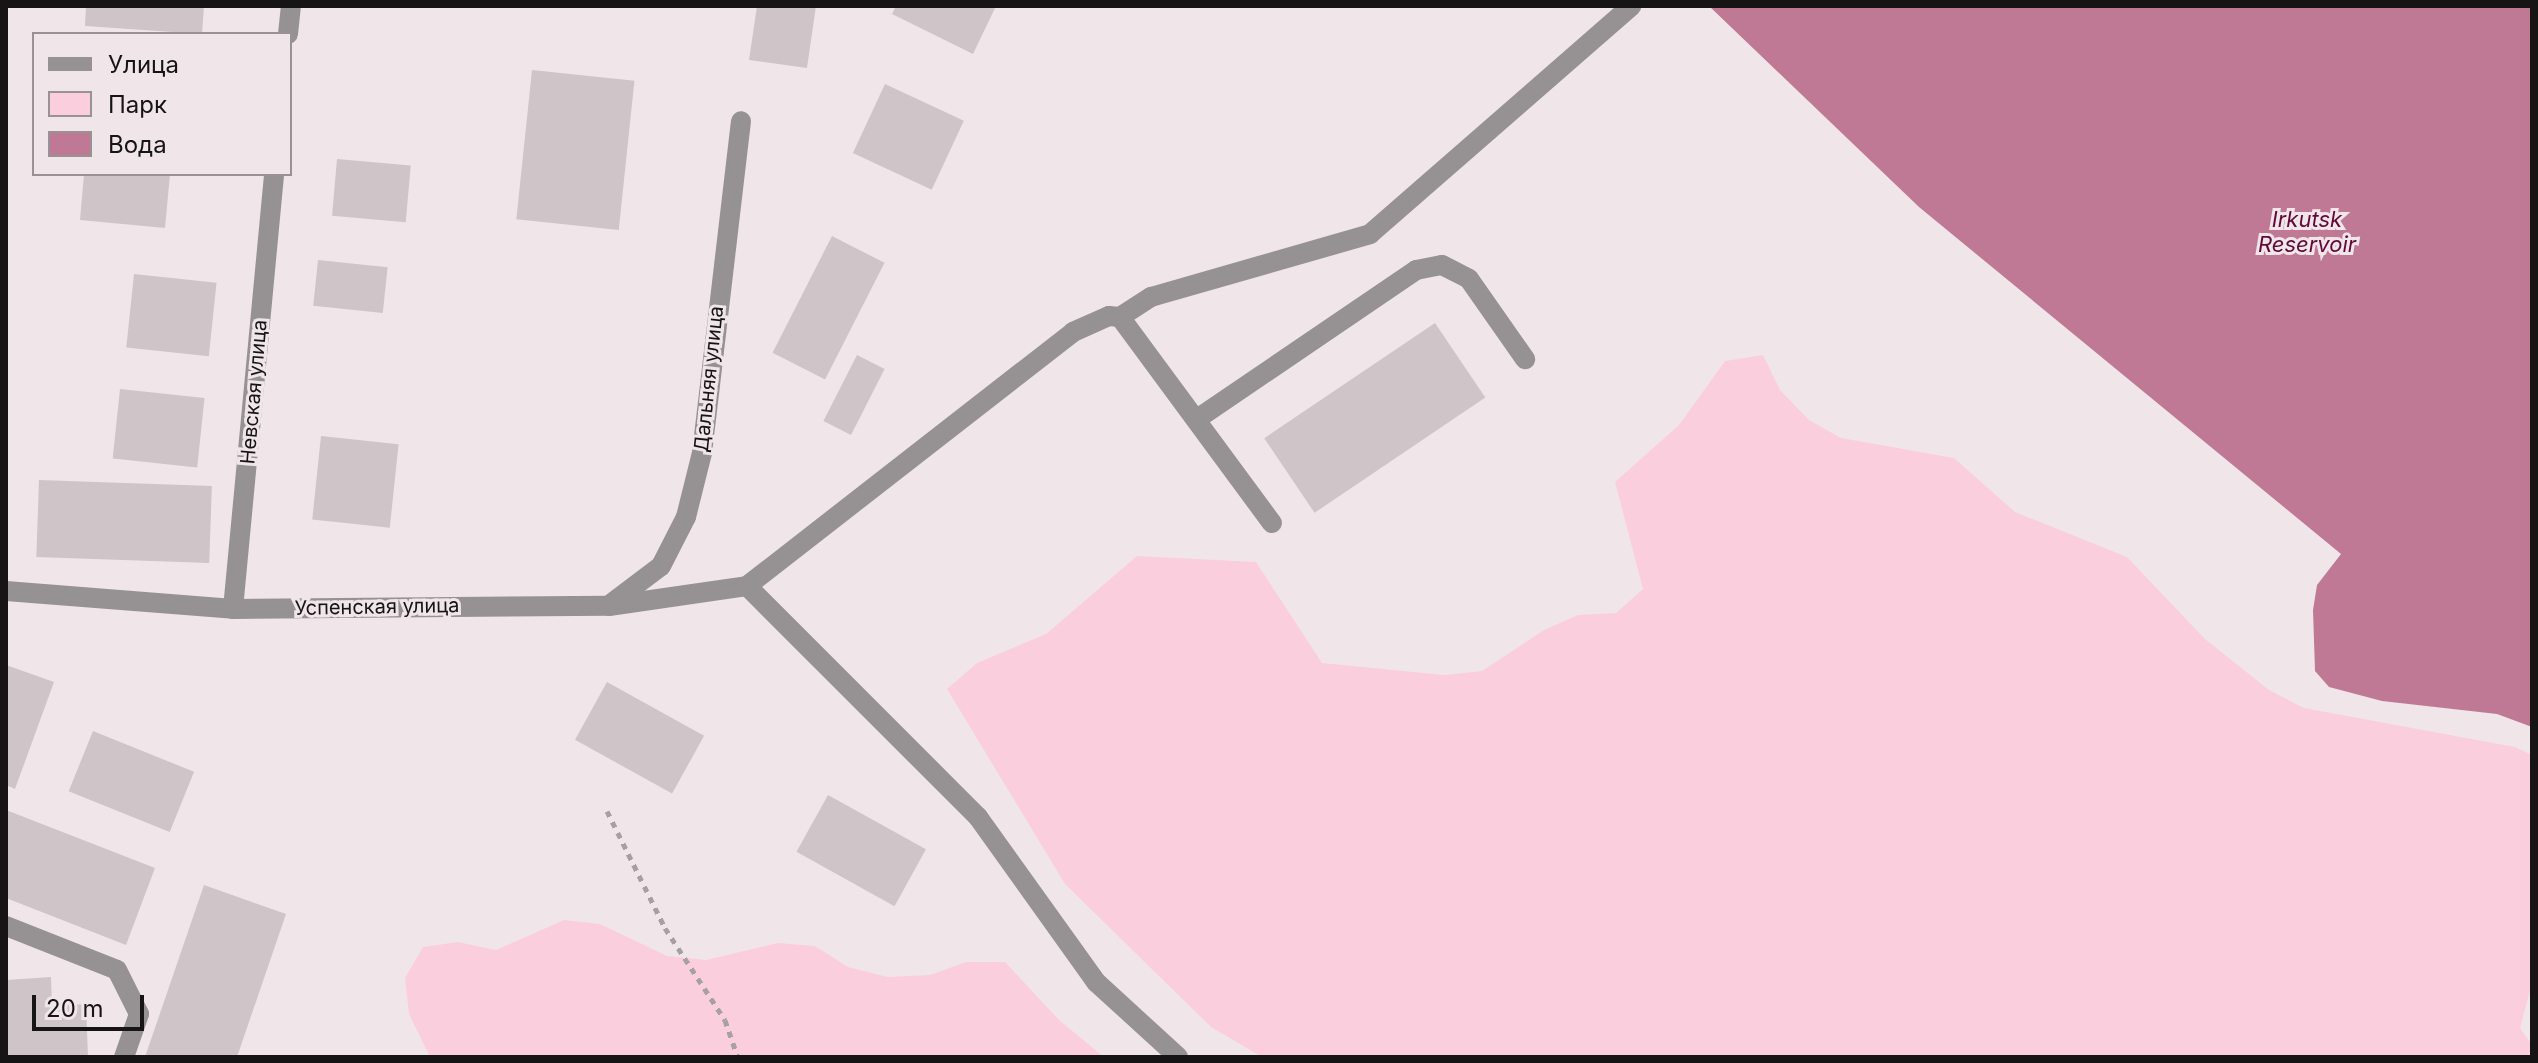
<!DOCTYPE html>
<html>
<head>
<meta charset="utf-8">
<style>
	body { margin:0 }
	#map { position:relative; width:2538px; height:1063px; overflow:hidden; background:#f0e6ea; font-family:Inter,sans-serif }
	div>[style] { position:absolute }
	.green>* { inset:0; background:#fbcede }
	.water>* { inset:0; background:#c07995 }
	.building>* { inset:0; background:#cfc5c8; transform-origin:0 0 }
	.path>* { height:5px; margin-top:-2.5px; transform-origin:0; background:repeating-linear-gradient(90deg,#a7a0a3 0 6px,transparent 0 12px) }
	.minor>* { height:20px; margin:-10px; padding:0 10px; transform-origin:10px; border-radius:10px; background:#969293 }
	span { translate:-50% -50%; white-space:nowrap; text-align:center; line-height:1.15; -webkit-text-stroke:6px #f0e6ea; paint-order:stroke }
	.street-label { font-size:20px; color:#171415 }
	.water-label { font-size:22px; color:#610939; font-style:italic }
	.frame { position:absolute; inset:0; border:8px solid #171415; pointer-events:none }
	.legend { position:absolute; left:32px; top:32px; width:260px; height:144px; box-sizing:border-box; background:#f0e6ea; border:2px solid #999295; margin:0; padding:10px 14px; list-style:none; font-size:24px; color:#171415 }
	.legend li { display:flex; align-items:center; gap:16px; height:40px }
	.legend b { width:40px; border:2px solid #999295 }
	.scale { position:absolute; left:32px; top:995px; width:112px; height:36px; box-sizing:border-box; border:4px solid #171415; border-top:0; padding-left:10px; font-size:24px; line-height:28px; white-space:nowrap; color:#171415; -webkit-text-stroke:6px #f0e6ea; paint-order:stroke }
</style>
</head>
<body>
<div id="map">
	<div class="green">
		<div style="clip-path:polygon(1763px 355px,1780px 390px,1809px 420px,1841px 438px,1954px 458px,2015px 512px,2127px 557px,2205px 639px,2269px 690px,2304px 708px,2515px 747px,2532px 755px,2532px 983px,2520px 1028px,2532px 1045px,2532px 1057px,1262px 1057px,1211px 1027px,1065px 884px,947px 689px,977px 663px,1046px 634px,1137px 556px,1256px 562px,1322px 663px,1444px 675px,1482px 671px,1544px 630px,1578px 615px,1616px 613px,1643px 589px,1615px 482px,1679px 425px,1725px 361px)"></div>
		<div style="clip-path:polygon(564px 920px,600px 924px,667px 956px,706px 960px,778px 943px,815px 946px,848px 967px,888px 977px,930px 975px,966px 962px,1005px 962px,1059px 1020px,1104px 1057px,430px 1057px,409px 1014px,405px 978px,423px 947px,458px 942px,496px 950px)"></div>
	</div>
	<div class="water">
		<div style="clip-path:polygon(1709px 6px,2532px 6px,2532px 727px,2497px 714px,2382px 701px,2329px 687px,2315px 671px,2313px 610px,2317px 585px,2341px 554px,1919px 207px)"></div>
	</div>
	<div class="building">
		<div style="clip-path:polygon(86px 6px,204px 6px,202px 34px,85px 26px)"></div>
		<div style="clip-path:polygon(757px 6px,816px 6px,807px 68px,749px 60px)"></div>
		<div style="clip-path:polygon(896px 6px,996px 6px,973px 54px,892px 14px)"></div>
		<div style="left:532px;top:70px;width:103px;height:150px;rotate:6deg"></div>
		<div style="left:885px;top:84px;width:87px;height:76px;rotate:25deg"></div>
		<div style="left:337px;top:159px;width:74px;height:57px;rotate:5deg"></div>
		<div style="clip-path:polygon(84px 174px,170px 174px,165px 228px,80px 220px)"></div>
		<div style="left:832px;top:236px;width:59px;height:131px;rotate:27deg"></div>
		<div style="left:318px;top:260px;width:70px;height:46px;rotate:6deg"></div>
		<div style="left:134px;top:274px;width:83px;height:74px;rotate:6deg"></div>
		<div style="left:1435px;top:323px;width:90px;height:206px;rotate:56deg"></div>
		<div style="left:857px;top:355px;width:31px;height:74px;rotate:27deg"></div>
		<div style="left:120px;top:389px;width:85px;height:70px;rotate:6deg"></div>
		<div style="left:321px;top:436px;width:78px;height:84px;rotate:6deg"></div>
		<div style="left:39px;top:480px;width:173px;height:77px;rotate:2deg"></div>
		<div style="clip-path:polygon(6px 665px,54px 682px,15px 789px,6px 785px)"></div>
		<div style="left:607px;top:682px;width:111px;height:66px;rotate:29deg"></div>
		<div style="left:93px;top:731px;width:109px;height:65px;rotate:22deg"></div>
		<div style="left:828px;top:795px;width:112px;height:65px;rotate:29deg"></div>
		<div style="clip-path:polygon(6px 810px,155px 868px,126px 945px,6px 898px)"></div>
		<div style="clip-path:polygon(204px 885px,286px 914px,237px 1057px,145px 1057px)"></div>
		<div style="clip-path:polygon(51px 977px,52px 1006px,86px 1004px,88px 1057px,6px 1057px,6px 980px)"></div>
	</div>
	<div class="path">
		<div style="left:607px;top:811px;width:131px;rotate:63.6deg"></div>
		<div style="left:665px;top:928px;width:110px;rotate:56.9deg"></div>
		<div style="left:725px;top:1020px;width:39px;rotate:71deg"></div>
	</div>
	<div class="minor">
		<div style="left:288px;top:34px;width:28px;rotate:-84deg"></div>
		<div style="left:1120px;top:317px;width:37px;rotate:-33deg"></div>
		<div style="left:1151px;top:297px;width:228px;rotate:-16deg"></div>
		<div style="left:1370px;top:234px;width:347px;rotate:-41.1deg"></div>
		<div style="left:1197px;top:419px;width:265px;rotate:-34.2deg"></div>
		<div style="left:1416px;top:270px;width:26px;rotate:-11deg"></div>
		<div style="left:1442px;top:265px;width:30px;rotate:27deg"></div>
		<div style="left:1469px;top:279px;width:98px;rotate:55deg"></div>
		<div style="left:747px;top:586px;width:327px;rotate:45deg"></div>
		<div style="left:978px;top:817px;width:203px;rotate:54.4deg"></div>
		<div style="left:1096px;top:982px;width:111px;rotate:42.4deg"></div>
		<div style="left:6px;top:591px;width:228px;rotate:4.5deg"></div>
		<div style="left:233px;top:609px;width:376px;rotate:-0.5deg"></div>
		<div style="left:609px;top:606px;width:139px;rotate:-8.2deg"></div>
		<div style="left:747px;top:586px;width:413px;rotate:-37.9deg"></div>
		<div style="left:1073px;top:332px;width:39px;rotate:-24deg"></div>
		<div style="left:1109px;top:316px;width:11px;rotate:5deg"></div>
		<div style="left:1120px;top:317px;width:256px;rotate:53.6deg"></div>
		<div style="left:612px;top:603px;width:61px;rotate:-37.1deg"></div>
		<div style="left:661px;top:566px;width:55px;rotate:-63deg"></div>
		<div style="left:686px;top:517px;width:66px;rotate:-76deg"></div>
		<div style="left:702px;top:453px;width:334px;rotate:-83.3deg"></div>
		<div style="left:233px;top:609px;width:437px;rotate:-84.6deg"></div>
		<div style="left:6px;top:926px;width:119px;rotate:21.6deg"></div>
		<div style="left:117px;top:970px;width:49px;rotate:63.4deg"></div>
		<div style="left:139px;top:1014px;width:46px;rotate:109.2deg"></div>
	</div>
	<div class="street-label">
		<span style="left:709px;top:379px;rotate:-84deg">Дальняя улица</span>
		<span style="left:254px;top:392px;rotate:-85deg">Невская улица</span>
		<span style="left:377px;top:607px;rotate:-1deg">Успенская улица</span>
	</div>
	<div class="water-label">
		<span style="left:2307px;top:232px">Irkutsk<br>Reservoir</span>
	</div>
	<div class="frame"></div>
	<ul class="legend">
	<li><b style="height:10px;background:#969293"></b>Улица</li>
	<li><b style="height:22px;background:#fbcede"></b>Парк</li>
	<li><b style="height:22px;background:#c07995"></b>Вода</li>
	</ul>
	<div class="scale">20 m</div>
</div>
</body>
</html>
